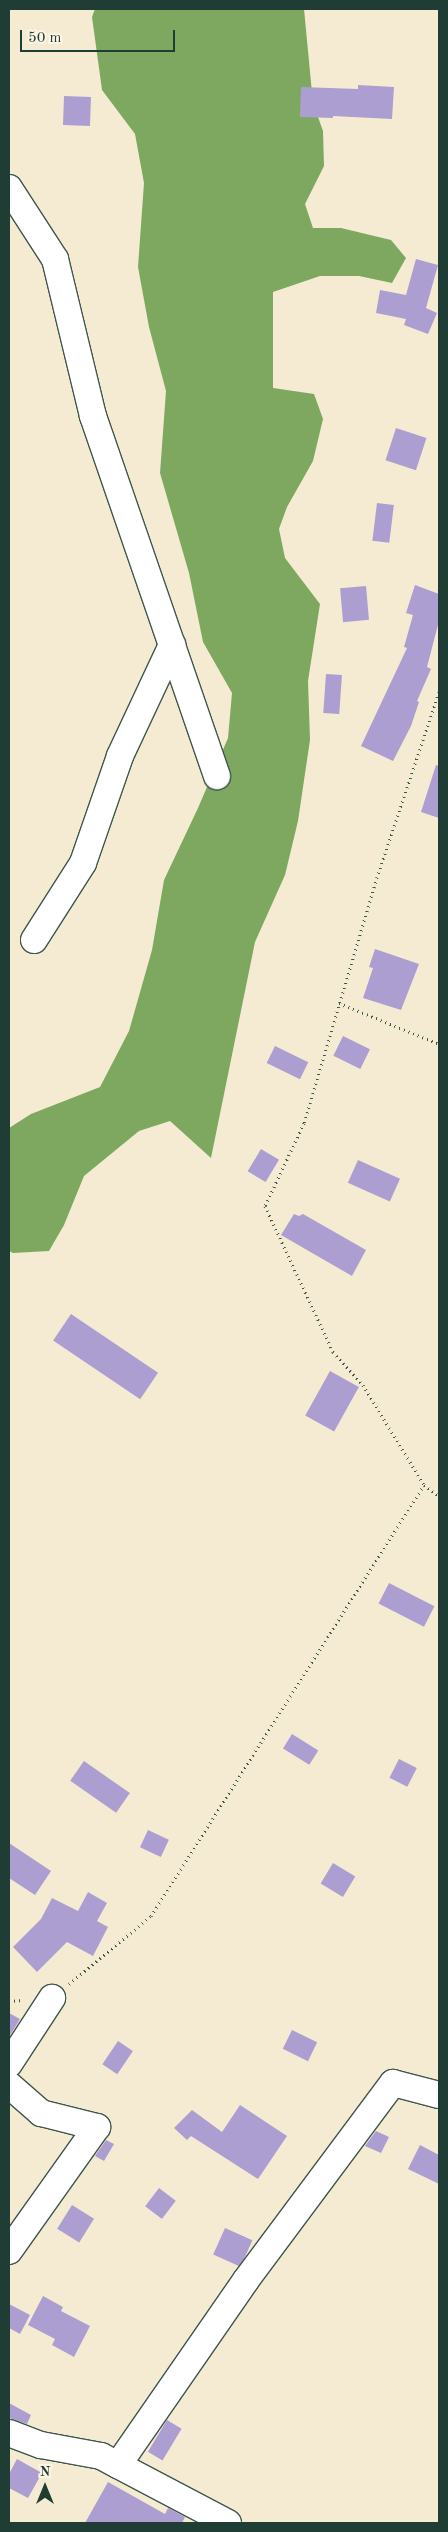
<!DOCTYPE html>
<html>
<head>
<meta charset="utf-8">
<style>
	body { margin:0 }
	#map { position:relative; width:448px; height:2532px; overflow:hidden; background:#f5ebd3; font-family:"Old Standard TT",serif }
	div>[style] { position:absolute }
	.forest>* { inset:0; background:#7ea860 }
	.building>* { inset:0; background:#ad9ed2; transform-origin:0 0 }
	.path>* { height:3px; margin-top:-1.5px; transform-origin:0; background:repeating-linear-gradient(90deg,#3f574c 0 1px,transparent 0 5px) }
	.roads { filter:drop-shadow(1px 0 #3f574c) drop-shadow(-1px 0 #3f574c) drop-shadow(0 1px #3f574c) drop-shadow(0 -1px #3f574c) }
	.minor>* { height:26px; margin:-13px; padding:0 13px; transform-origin:13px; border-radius:13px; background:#fff }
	span { translate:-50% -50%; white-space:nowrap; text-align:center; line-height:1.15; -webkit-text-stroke:4.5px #fcf5e5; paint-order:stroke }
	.frame { position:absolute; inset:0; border:10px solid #1f3d34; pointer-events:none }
	.north { position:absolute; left:20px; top:2462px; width:50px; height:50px; -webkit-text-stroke:4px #fcf5e5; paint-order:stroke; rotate:0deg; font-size:14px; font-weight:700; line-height:20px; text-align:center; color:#1f3d34 }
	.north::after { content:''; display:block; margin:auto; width:18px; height:22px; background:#1f3d34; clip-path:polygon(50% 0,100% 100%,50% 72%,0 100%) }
	.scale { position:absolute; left:20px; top:30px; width:155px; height:22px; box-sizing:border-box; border:2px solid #1f3d34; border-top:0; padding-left:6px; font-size:15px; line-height:18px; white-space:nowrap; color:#1f3d34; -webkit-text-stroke:4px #fcf5e5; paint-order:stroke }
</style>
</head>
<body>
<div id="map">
	<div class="forest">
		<div style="clip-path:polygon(95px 9px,304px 9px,313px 103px,323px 131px,324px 166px,305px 204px,313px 228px,341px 228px,391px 240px,406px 258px,392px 283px,359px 276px,320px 276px,273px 292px,273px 388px,314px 394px,323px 419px,313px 461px,287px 507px,279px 529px,285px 558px,320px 604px,308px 681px,310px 740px,298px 821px,285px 875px,255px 942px,211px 1158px,170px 1121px,139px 1131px,84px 1176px,64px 1225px,49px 1251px,13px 1253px,9px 1251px,9px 1128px,31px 1114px,100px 1087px,129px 1031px,152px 950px,164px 880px,198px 808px,228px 738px,232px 693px,203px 642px,189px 573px,160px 473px,166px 391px,149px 327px,138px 267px,144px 183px,135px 134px,102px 90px,92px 17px)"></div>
	</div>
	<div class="building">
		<div style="clip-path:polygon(358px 85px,394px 87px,392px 119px,333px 116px,333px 118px,300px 117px,301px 87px,358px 89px)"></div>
		<div style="left:64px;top:96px;width:27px;height:29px;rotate:2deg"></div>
		<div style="clip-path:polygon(416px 259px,438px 265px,426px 308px,437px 313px,428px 334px,404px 325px,406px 319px,376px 313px,380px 290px,406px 295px)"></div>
		<div style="left:396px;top:428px;width:32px;height:34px;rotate:18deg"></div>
		<div style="left:377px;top:503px;width:17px;height:38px;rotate:7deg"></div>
		<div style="clip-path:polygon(415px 585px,439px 594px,439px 621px,427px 667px,431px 669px,417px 701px,419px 702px,411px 726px,393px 761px,361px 746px,407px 648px,404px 647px,413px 615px,406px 613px)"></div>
		<div style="left:366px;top:586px;width:34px;height:26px;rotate:85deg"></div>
		<div style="left:326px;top:674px;width:16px;height:39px;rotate:4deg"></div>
		<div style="clip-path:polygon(436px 765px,439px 766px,439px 818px,421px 812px)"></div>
		<div style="clip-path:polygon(375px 949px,419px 964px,401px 1010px,363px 998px,373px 968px,369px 967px)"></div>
		<div style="left:343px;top:1036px;width:30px;height:22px;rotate:26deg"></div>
		<div style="left:275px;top:1046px;width:37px;height:19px;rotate:26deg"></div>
		<div style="left:261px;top:1149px;width:21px;height:26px;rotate:31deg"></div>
		<div style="left:358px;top:1160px;width:46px;height:25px;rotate:24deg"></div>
		<div style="clip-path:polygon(294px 1214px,299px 1216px,303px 1214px,366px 1250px,352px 1276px,281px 1235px)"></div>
		<div style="left:71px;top:1314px;width:105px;height:32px;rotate:34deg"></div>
		<div style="left:330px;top:1371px;width:33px;height:51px;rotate:29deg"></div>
		<div style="left:389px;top:1583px;width:51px;height:23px;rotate:27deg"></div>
		<div style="left:292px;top:1734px;width:31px;height:17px;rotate:32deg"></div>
		<div style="left:399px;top:1759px;width:20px;height:21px;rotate:27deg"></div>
		<div style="left:84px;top:1761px;width:56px;height:24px;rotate:35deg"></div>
		<div style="left:148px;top:1830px;width:23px;height:19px;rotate:25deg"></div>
		<div style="clip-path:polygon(9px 1843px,51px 1871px,35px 1895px,9px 1878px)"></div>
		<div style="left:333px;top:1863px;width:26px;height:24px;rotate:31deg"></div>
		<div style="clip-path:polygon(88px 1892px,107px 1903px,97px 1921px,108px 1927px,93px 1956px,67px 1942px,37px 1972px,13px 1947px,41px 1919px,52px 1898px,78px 1911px)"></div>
		<div style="clip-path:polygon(9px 2013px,20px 2019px,9px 2037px)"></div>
		<div style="left:292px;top:2030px;width:28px;height:21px;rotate:26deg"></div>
		<div style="left:118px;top:2041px;width:18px;height:28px;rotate:34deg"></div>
		<div style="clip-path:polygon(240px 2105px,287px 2136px,258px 2179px,191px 2136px,187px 2140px,174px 2128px,192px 2110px,222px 2132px)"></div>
		<div style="clip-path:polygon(376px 2131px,389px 2137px,381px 2153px,365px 2146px)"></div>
		<div style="clip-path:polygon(106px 2140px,114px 2144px,104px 2161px,95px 2156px)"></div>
		<div style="clip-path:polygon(420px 2145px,439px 2155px,439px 2184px,408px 2169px)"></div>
		<div style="left:159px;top:2188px;width:21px;height:23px;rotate:37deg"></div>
		<div style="left:72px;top:2205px;width:26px;height:28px;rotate:32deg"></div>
		<div style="left:225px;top:2228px;width:30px;height:29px;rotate:24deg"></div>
		<div style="clip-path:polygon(43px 2296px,63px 2307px,61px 2311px,90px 2326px,74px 2357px,52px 2345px,55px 2339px,28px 2325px)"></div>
		<div style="clip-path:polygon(9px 2304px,30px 2315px,20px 2334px,9px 2328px)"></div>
		<div style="clip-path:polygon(9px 2403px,31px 2415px,27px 2424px,9px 2418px)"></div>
		<div style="left:167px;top:2420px;width:17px;height:37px;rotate:31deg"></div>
		<div style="clip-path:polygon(17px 2459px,42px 2473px,28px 2498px,9px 2488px,9px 2474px)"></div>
		<div style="clip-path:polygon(108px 2482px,165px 2514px,168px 2508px,185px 2517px,182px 2523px,85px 2523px)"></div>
	</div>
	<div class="path">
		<div style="left:439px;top:692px;width:195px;rotate:108.5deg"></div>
		<div style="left:377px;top:877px;width:257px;rotate:106.5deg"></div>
		<div style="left:304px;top:1123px;width:92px;rotate:115.2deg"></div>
		<div style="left:265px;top:1206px;width:161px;rotate:65deg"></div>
		<div style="left:333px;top:1352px;width:45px;rotate:47.7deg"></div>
		<div style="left:363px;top:1385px;width:117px;rotate:58.6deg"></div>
		<div style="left:424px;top:1485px;width:19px;rotate:36deg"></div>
		<div style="left:339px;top:1003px;width:108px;rotate:22.3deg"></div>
		<div style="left:69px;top:1984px;width:107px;rotate:-39.7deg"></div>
		<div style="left:151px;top:1916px;width:510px;rotate:-57.65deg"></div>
		<div style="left:9px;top:2001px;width:14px;rotate:-4deg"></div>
	</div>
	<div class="roads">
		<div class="minor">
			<div style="left:9px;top:188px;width:85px;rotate:57.1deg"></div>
			<div style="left:55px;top:259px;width:162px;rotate:76.4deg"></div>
			<div style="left:93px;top:416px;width:381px;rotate:71deg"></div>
			<div style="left:34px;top:940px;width:91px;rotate:-57.5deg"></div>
			<div style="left:83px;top:863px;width:113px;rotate:-70.9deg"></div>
			<div style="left:120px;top:756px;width:123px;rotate:-64.9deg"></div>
			<div style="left:9px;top:2064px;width:79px;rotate:-56.9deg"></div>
			<div style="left:9px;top:2085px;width:43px;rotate:41.2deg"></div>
			<div style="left:41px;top:2113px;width:58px;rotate:14deg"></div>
			<div style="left:97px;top:2127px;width:152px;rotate:125.4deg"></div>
			<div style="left:9px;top:2433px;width:34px;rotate:21deg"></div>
			<div style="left:41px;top:2445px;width:61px;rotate:10.4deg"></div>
			<div style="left:101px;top:2456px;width:19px;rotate:28deg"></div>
			<div style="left:228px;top:2523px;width:124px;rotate:-152.2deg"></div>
			<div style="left:118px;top:2465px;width:225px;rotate:-55.3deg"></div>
			<div style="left:246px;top:2280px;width:246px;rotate:-53.3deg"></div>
			<div style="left:393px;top:2083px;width:48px;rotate:14.6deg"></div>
		</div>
	</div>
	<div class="frame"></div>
	<div class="north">N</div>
	<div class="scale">50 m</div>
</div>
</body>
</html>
